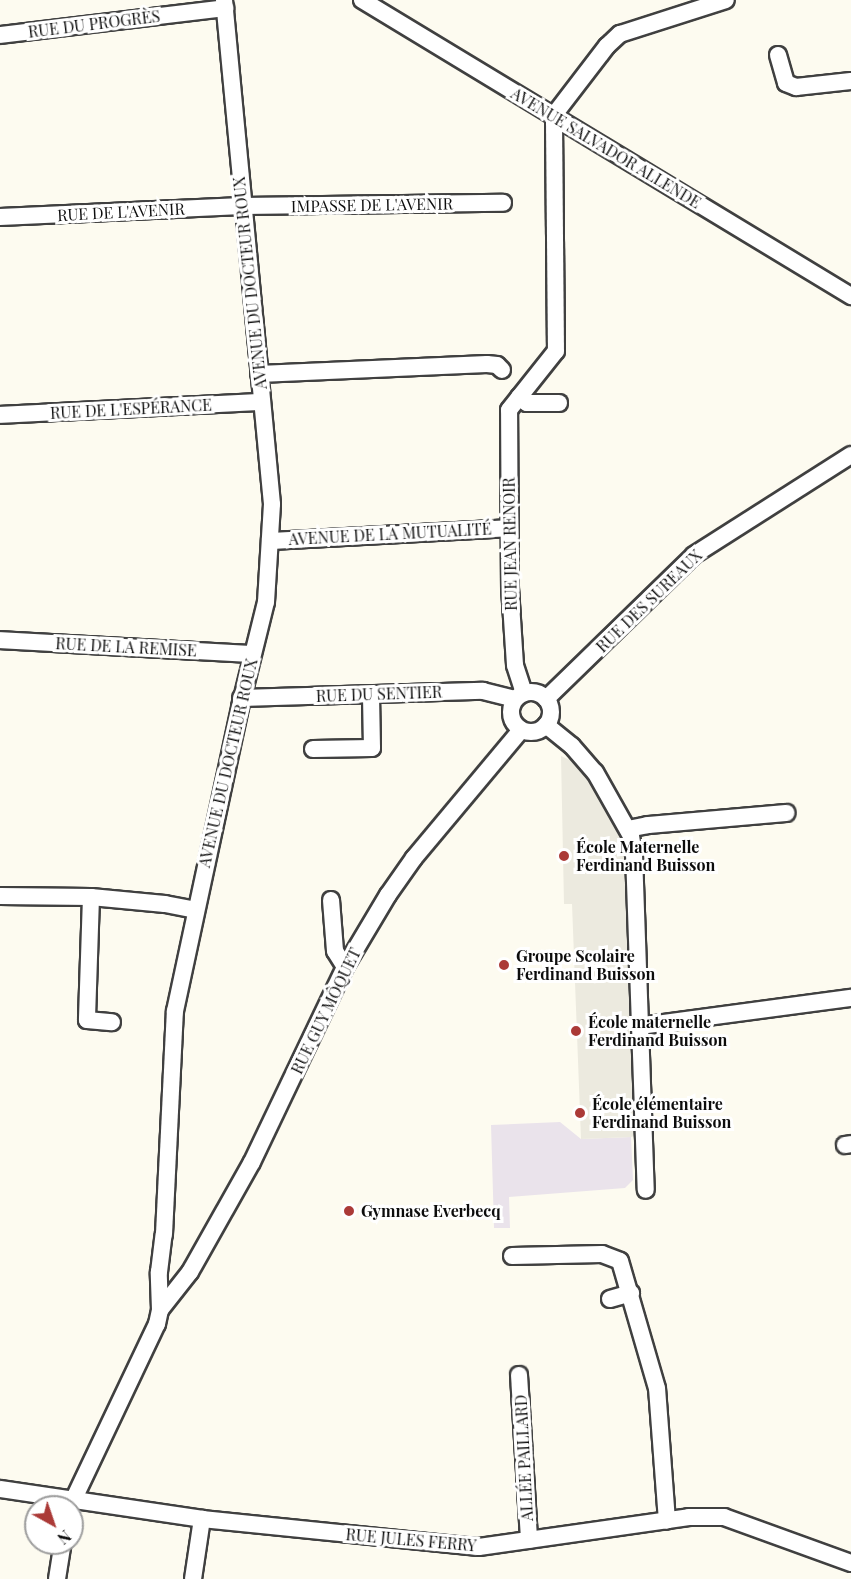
<!DOCTYPE html>
<html>
<head>
<meta charset="utf-8">
<style>
	body { margin:0 }
	#map { position:relative; width:851px; height:1579px; overflow:hidden; background:#fdfbf0; font-family:"Playfair Display",serif }
	div>[style] { position:absolute }
	.industrial>* { inset:0; background:#eae3eb }
	.plaza>* { inset:0; background:#eceadf }
	.roads { filter:drop-shadow(2px 0 #404040) drop-shadow(-2px 0 #404040) drop-shadow(0 2px #404040) drop-shadow(0 -2px #404040) }
	.minor>* { height:16px; margin:-8px; padding:0 8px; transform-origin:8px; border-radius:8px; background:#fff }
	.minor>.ring { margin:-8px; padding:0; box-sizing:content-box; background:none; border:16px solid #fff; border-radius:50% }
	.dots>* { width:16px; height:16px; translate:-50% -50%; box-sizing:border-box; border:3px solid #fff; border-radius:50% }
	span { translate:-50% -50%; white-space:nowrap; text-align:center; line-height:1.15; -webkit-text-stroke:6px #fff; paint-order:stroke }
	.street-label { font-size:16px; color:#0d0d0d }
	.poi-label { font-size:16px; color:#0d0d0d; font-weight:700 }
	.left { translate:0 -50%; text-align:left }
	.north { position:absolute; left:24px; top:1495px; width:60px; height:60px; box-sizing:border-box; background:#fff; border:2px solid #9e9e9e; border-radius:50%; rotate:140deg; font-size:16px; font-weight:700; line-height:24px; text-align:center; color:#0d0d0d }
	.north::after { content:''; display:block; margin:auto; width:21px; height:27px; background:#ab3a37; clip-path:polygon(50% 0,100% 100%,50% 72%,0 100%) }
</style>
</head>
<body>
<div id="map">
	<div class="industrial">
		<div style="clip-path:polygon(560px 1122px,581px 1139px,631px 1137px,633px 1180px,625px 1188px,509px 1197px,510px 1228px,494px 1228px,491px 1125px)"></div>
	</div>
	<div class="plaza">
		<div style="clip-path:polygon(561px 756px,570px 760px,591px 781px,623px 839px,632px 1054px,634px 1136px,631px 1137px,581px 1139px,572px 904px,564px 904px)"></div>
	</div>
	<div class="roads">
		<div class="minor">
			<div style="left:362px;top:0;width:572px;rotate:31.19deg"></div>
			<div style="left:0;top:35px;width:227px;rotate:-6.8deg"></div>
			<div style="left:778px;top:55px;width:29px;rotate:74deg"></div>
			<div style="left:786px;top:83px;width:11px;rotate:22deg"></div>
			<div style="left:796px;top:87px;width:55px;rotate:-6.2deg"></div>
			<div style="left:554px;top:115px;width:87px;rotate:-52.5deg"></div>
			<div style="left:607px;top:46px;width:18px;rotate:-43deg"></div>
			<div style="left:620px;top:34px;width:111px;rotate:-17.8deg"></div>
			<div style="left:0;top:217px;width:242px;rotate:-2.6deg"></div>
			<div style="left:242px;top:206px;width:261px;rotate:-0.7deg"></div>
			<div style="left:259px;top:374px;width:228px;rotate:-2.5deg"></div>
			<div style="left:487px;top:364px;width:10px;rotate:6deg"></div>
			<div style="left:497px;top:365px;width:7px;rotate:45deg"></div>
			<div style="left:519px;top:397px;width:10px;rotate:37deg"></div>
			<div style="left:527px;top:403px;width:32px"></div>
			<div style="left:0;top:415px;width:261px;rotate:-2.9deg"></div>
			<div style="left:270px;top:541px;width:239px;rotate:-3.1deg"></div>
			<div style="left:0;top:640px;width:252px;rotate:3.2deg"></div>
			<div class="ring" style="left:511px;top:692px;width:24px;height:24px"></div>
			<div style="left:524px;top:693px;width:29px;rotate:-108deg"></div>
			<div style="left:515px;top:665px;width:77px;rotate:-93.7deg"></div>
			<div style="left:510px;top:588px;width:178px;rotate:-90.3deg"></div>
			<div style="left:509px;top:410px;width:75px;rotate:-51.5deg"></div>
			<div style="left:556px;top:351px;width:236px;rotate:-90.5deg"></div>
			<div style="left:241px;top:698px;width:242px;rotate:-1.7deg"></div>
			<div style="left:483px;top:691px;width:33px;rotate:14deg"></div>
			<div style="left:546px;top:699px;width:206px;rotate:-44.2deg"></div>
			<div style="left:694px;top:555px;width:186px;rotate:-32.5deg"></div>
			<div style="left:546px;top:725px;width:33px;rotate:39deg"></div>
			<div style="left:572px;top:746px;width:35px;rotate:49deg"></div>
			<div style="left:595px;top:772px;width:73px;rotate:60.6deg"></div>
			<div style="left:631px;top:836px;width:18px;rotate:81deg"></div>
			<div style="left:634px;top:854px;width:336px;rotate:88deg"></div>
			<div style="left:313px;top:749px;width:59px;rotate:-1deg"></div>
			<div style="left:372px;top:748px;width:53px;rotate:-91.1deg"></div>
			<div style="left:628px;top:829px;width:20px;rotate:-11deg"></div>
			<div style="left:648px;top:825px;width:139px;rotate:-5deg"></div>
			<div style="left:0;top:896px;width:91px;rotate:0.6deg"></div>
			<div style="left:91px;top:897px;width:74px;rotate:5.4deg"></div>
			<div style="left:165px;top:904px;width:31px;rotate:11deg"></div>
			<div style="left:91px;top:897px;width:123px;rotate:91.9deg"></div>
			<div style="left:87px;top:1020px;width:25px;rotate:5deg"></div>
			<div style="left:331px;top:900px;width:51px;rotate:85.5deg"></div>
			<div style="left:335px;top:951px;width:19px;rotate:58deg"></div>
			<div style="left:640px;top:1026px;width:213px;rotate:-7.6deg"></div>
			<div style="left:845px;top:1145px;width:6px;rotate:-9deg"></div>
			<div style="left:512px;top:1256px;width:90px;rotate:-1.3deg"></div>
			<div style="left:602px;top:1254px;width:19px;rotate:21deg"></div>
			<div style="left:620px;top:1261px;width:132px;rotate:73.8deg"></div>
			<div style="left:657px;top:1388px;width:133px;rotate:85.7deg"></div>
			<div style="left:610px;top:1299px;width:22px;rotate:-16deg"></div>
			<div style="left:160px;top:1310px;width:48px;rotate:-51.7deg"></div>
			<div style="left:190px;top:1272px;width:126px;rotate:-60.6deg"></div>
			<div style="left:252px;top:1162px;width:216px;rotate:-64.5deg"></div>
			<div style="left:345px;top:967px;width:84px;rotate:-59.2deg"></div>
			<div style="left:388px;top:895px;width:45px;rotate:-54.9deg"></div>
			<div style="left:414px;top:858px;width:167px;rotate:-50.1deg"></div>
			<div style="left:519px;top:1375px;width:165px;rotate:86.5deg"></div>
			<div style="left:0;top:1489px;width:204px;rotate:8.4deg"></div>
			<div style="left:202px;top:1519px;width:278px;rotate:5.8deg"></div>
			<div style="left:479px;top:1547px;width:212px;rotate:-8.1deg"></div>
			<div style="left:689px;top:1517px;width:35px"></div>
			<div style="left:724px;top:1517px;width:135px;rotate:19.9deg"></div>
			<div style="left:70px;top:1507px;width:203px;rotate:-64.6deg"></div>
			<div style="left:157px;top:1324px;width:14px;rotate:-78deg"></div>
			<div style="left:160px;top:1310px;width:38px;rotate:-92deg"></div>
			<div style="left:159px;top:1272px;width:38px;rotate:-83deg"></div>
			<div style="left:164px;top:1234px;width:223px;rotate:-87.2deg"></div>
			<div style="left:175px;top:1011px;width:311px;rotate:-77.9deg"></div>
			<div style="left:240px;top:707px;width:108px;rotate:-76.1deg"></div>
			<div style="left:266px;top:602px;width:98px;rotate:-86.5deg"></div>
			<div style="left:272px;top:504px;width:506px;rotate:-95.44deg"></div>
			<div style="left:57px;top:1579px;width:36px;rotate:-81deg"></div>
			<div style="left:193px;top:1579px;width:61px;rotate:-81.5deg"></div>
		</div>
	</div>
	<div class="dots">
		<div style="left:564px;top:856px;background:#ab3a37"></div>
		<div style="left:504px;top:965px;background:#ab3a37"></div>
		<div style="left:576px;top:1031px;background:#ab3a37"></div>
		<div style="left:580px;top:1113px;background:#ab3a37"></div>
		<div style="left:349px;top:1211px;background:#ab3a37"></div>
	</div>
	<div class="street-label">
		<span style="left:94px;top:24px;rotate:-7deg">RUE DU PROGRÈS</span>
		<span style="left:606px;top:148px;rotate:31deg">AVENUE SALVADOR ALLENDE</span>
		<span style="left:372px;top:205px;rotate:-1deg">IMPASSE DE L'AVENIR</span>
		<span style="left:121px;top:212px;rotate:-3deg">RUE DE L'AVENIR</span>
		<span style="left:250px;top:283px;rotate:-96deg">AVENUE DU DOCTEUR ROUX</span>
		<span style="left:131px;top:409px;rotate:-3deg">RUE DE L'ESPÉRANCE</span>
		<span style="left:390px;top:534px;rotate:-3deg">AVENUE DE LA MUTUALITÉ</span>
		<span style="left:510px;top:544px;rotate:-91deg">RUE JEAN RENOIR</span>
		<span style="left:649px;top:601px;rotate:-44deg">RUE DES SUREAUX</span>
		<span style="left:126px;top:647px;rotate:3deg">RUE DE LA REMISE</span>
		<span style="left:379px;top:694px;rotate:-2deg">RUE DU SENTIER</span>
		<span style="left:228px;top:763px;rotate:-77deg">AVENUE DU DOCTEUR ROUX</span>
		<span style="left:326px;top:1011px;rotate:-64deg">RUE GUY MÔQUET</span>
		<span style="left:524px;top:1458px;rotate:-93deg">ALLÉE PAILLARD</span>
		<span style="left:411px;top:1540px;rotate:5deg">RUE JULES FERRY</span>
	</div>
	<div class="poi-label">
		<span class="left" style="left:576px;top:856px">École Maternelle<br>Ferdinand Buisson</span>
		<span class="left" style="left:516px;top:965px">Groupe Scolaire<br>Ferdinand Buisson</span>
		<span class="left" style="left:588px;top:1031px">École maternelle<br>Ferdinand Buisson</span>
		<span class="left" style="left:592px;top:1113px">École élémentaire<br>Ferdinand Buisson</span>
		<span class="left" style="left:361px;top:1211px">Gymnase Everbecq</span>
	</div>
	<div class="north">N</div>
</div>
</body>
</html>
